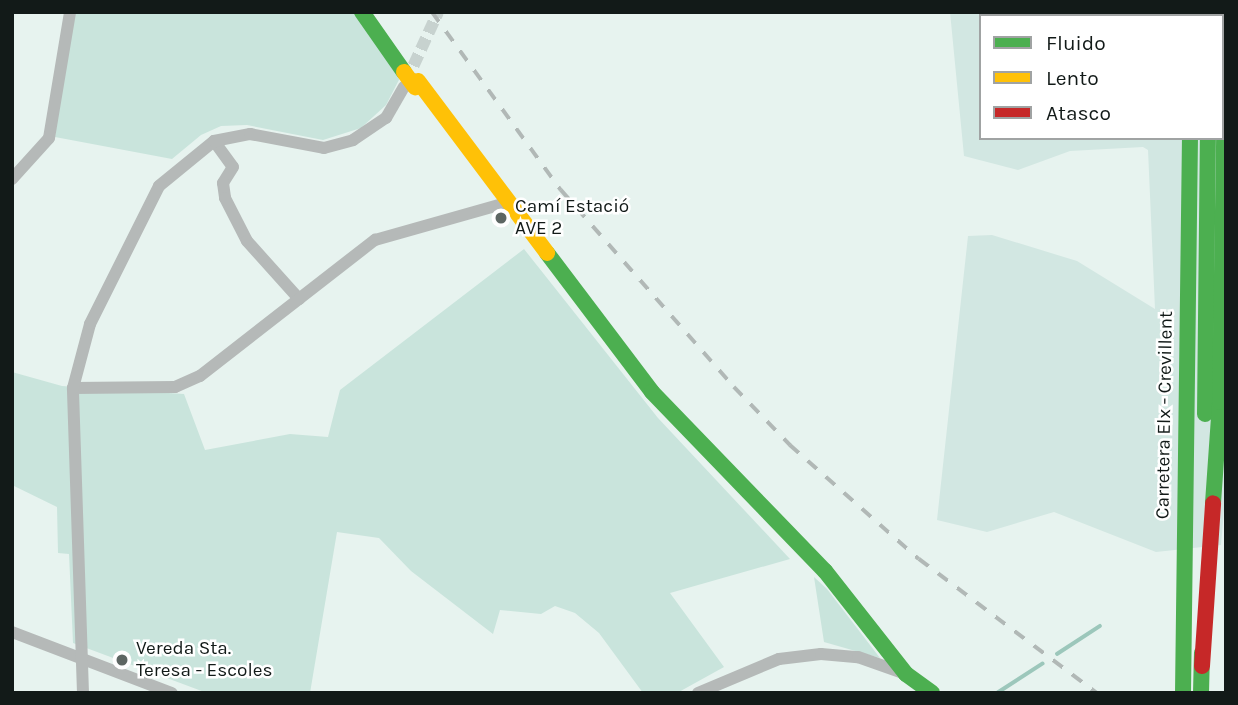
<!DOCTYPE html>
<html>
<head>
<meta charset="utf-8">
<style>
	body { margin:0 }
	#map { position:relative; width:1238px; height:705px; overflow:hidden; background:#e7f3ef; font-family:Karla,sans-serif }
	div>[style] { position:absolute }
	.built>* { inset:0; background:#d2e7e2 }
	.green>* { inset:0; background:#c9e4dc }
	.stream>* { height:3.5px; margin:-1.75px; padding:0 1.75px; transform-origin:1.75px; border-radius:1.75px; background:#9cc7bb }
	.street-tunnel>* { height:12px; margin-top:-6px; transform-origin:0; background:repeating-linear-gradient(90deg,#c7d2cf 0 12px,transparent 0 18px) }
	.street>* { height:12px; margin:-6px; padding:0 6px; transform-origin:6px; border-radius:6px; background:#b5b9b8 }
	.fast>* { height:16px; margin:-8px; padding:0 8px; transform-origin:8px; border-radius:8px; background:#4caf50 }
	.slow>* { height:16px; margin:-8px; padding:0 8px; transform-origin:8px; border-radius:8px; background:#ffc107 }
	.jam>* { height:16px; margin:-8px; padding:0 8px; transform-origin:8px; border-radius:8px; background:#c62828 }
	.rail>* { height:3.5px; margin-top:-1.75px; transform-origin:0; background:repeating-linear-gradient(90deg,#b1b8b6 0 12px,transparent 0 24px) }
	.slow-bridge>* { height:16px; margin:-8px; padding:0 8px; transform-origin:8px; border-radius:8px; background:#ffc107 }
	.dots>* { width:19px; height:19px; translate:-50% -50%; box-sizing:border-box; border:4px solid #fff; border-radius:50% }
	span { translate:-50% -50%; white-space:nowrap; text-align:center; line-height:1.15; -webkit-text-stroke:5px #fff; paint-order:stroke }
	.poi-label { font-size:19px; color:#121a18 }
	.left { translate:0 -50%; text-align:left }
	.street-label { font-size:19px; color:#121a18 }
	.frame { position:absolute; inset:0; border:14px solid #121a18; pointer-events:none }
	.legend { position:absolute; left:979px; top:14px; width:245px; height:126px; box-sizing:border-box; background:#fff; border:2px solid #a0a3a3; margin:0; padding:9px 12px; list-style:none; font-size:21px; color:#121a18 }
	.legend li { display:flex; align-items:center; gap:14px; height:35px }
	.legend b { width:35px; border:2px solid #a0a3a3 }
</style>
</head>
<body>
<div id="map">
	<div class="built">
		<div style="clip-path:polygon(950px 12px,1130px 16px,981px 16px,981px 138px,1222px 138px,1226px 79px,1226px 487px,1221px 545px,1156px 552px,1054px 512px,987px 532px,937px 520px,968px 236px,992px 235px,1077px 261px,1155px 309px,1148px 150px,1143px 147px,1070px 151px,1018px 170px,964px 156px)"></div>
	</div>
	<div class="green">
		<div style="clip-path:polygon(70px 12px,356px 12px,401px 76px,386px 105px,361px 128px,323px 140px,247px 125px,221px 126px,201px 135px,172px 159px,55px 137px)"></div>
		<div style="clip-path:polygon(524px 249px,658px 418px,790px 559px,670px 593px,724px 667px,677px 693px,643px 693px,599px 633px,575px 613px,555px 606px,541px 614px,500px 610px,493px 634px,411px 571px,379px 538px,337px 532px,310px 693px,207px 693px,73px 643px,69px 554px,58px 553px,57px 507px,12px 485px,12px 372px,62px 386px,184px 394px,205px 450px,290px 434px,328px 437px,340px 390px)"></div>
		<div style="clip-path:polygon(814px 577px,827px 589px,880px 658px,824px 642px)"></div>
	</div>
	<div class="stream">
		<div style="left:1057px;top:654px;width:51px;rotate:-33.1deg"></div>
		<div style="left:997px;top:693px;width:54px;rotate:-32.8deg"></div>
	</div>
	<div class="street-tunnel">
		<div style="left:406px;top:82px;width:77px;rotate:-65.4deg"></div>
	</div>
	<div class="street">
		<div style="left:214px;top:141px;width:32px;rotate:54deg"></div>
		<div style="left:233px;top:167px;width:19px;rotate:122deg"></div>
		<div style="left:223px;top:183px;width:15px;rotate:82deg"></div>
		<div style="left:225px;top:198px;width:48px;rotate:62.9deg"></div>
		<div style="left:247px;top:241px;width:78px;rotate:48.1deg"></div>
		<div style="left:12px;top:179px;width:55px;rotate:-47.9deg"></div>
		<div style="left:49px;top:138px;width:128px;rotate:-80.5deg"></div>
		<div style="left:73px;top:388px;width:102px;rotate:-0.6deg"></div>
		<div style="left:175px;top:387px;width:27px;rotate:-24deg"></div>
		<div style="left:200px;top:376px;width:222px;rotate:-37.9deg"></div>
		<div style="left:375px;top:240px;width:136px;rotate:-15.8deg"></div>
		<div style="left:12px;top:632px;width:171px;rotate:20.9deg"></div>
		<div style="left:83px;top:693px;width:305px;rotate:-91.9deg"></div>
		<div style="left:73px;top:388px;width:66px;rotate:-75.1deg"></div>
		<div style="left:90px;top:324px;width:154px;rotate:-63.4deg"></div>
		<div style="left:159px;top:186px;width:71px;rotate:-39.3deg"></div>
		<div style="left:214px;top:141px;width:37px;rotate:-11deg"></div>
		<div style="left:250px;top:134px;width:75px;rotate:10.7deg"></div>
		<div style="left:324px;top:148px;width:30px;rotate:-15deg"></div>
		<div style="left:353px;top:140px;width:40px;rotate:-34deg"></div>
		<div style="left:386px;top:118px;width:36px;rotate:-60deg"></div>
		<div style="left:698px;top:693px;width:88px;rotate:-22.8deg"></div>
		<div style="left:779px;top:659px;width:42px;rotate:-6.8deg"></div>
		<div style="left:821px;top:654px;width:37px;rotate:5deg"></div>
		<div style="left:858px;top:657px;width:51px;rotate:19.5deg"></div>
	</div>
	<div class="fast">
		<div style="left:362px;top:12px;width:73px;rotate:55deg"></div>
		<div style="left:547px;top:253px;width:174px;rotate:52.9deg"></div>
		<div style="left:652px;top:392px;width:249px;rotate:46deg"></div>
		<div style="left:825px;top:571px;width:131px;rotate:51.8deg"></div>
		<div style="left:906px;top:674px;width:32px;rotate:36deg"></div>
		<div style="left:1205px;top:414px;width:276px;rotate:-89.4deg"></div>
		<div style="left:1213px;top:503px;width:101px;rotate:-86deg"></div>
		<div style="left:1220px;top:402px;width:390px;rotate:-89.1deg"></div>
		<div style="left:1183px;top:693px;width:555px;rotate:-89.28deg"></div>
		<div style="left:1201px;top:693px;width:40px;rotate:-88.6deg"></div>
	</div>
	<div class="slow">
		<div style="left:1163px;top:12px;width:4px;rotate:63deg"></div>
		<div style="left:1193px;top:12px;width:4px;rotate:90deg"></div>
		<div style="left:1210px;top:12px;width:4px;rotate:90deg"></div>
		<div style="left:418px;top:81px;width:215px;rotate:53.1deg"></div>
	</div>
	<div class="jam">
		<div style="left:1202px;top:666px;width:163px;rotate:-86.1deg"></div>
	</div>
	<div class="rail">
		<div style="left:432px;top:12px;width:220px;rotate:54.1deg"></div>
		<div style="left:561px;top:190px;width:262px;rotate:48.7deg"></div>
		<div style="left:734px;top:387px;width:81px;rotate:46deg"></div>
		<div style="left:790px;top:445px;width:172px;rotate:41.5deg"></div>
		<div style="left:919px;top:559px;width:223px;rotate:37deg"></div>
	</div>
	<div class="slow-bridge">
		<div style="left:404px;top:72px;width:19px;rotate:54deg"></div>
	</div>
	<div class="dots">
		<div style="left:501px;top:218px;background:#5d6663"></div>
		<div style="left:122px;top:660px;background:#5d6663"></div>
	</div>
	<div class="poi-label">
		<span class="left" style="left:515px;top:218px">Camí Estació<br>AVE 2</span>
		<span class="left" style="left:136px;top:660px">Vereda Sta.<br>Teresa - Escoles</span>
	</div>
	<div class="street-label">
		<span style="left:1165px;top:415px;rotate:-89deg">Carretera Elx - Crevillent</span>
	</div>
	<div class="frame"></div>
	<ul class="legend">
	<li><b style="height:9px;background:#4caf50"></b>Fluido</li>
	<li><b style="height:9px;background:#ffc107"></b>Lento</li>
	<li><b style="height:9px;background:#c62828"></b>Atasco</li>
	</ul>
</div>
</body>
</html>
